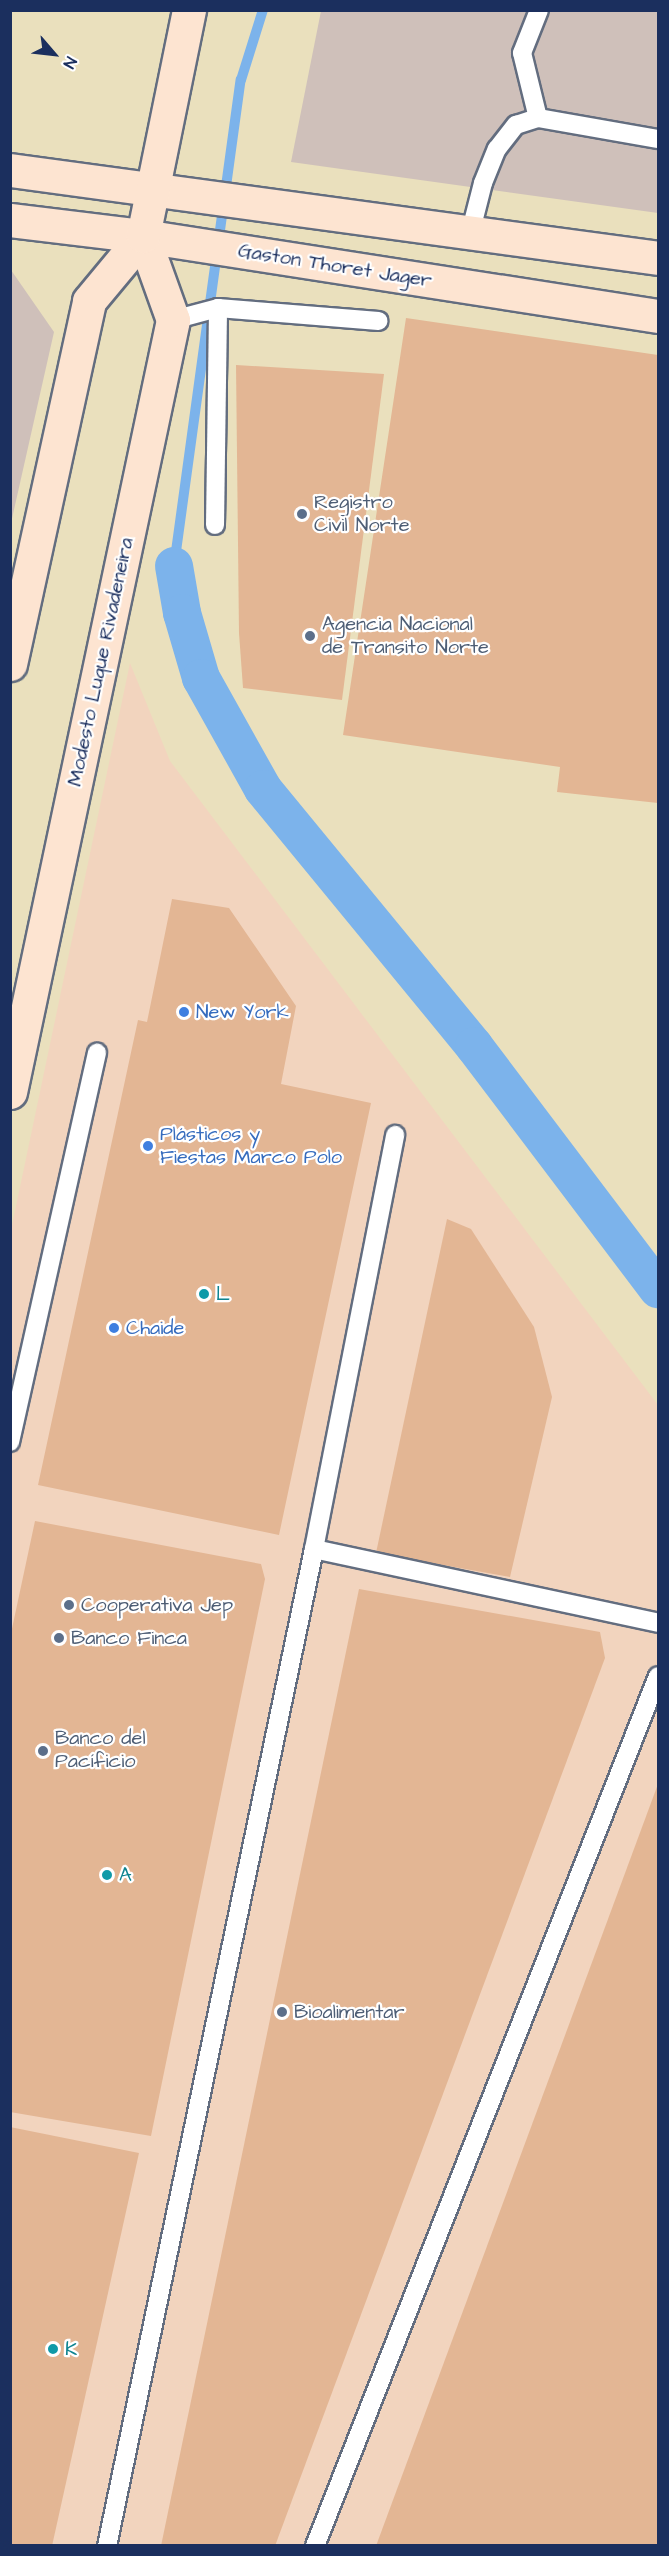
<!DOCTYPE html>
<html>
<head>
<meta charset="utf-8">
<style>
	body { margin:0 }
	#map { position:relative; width:669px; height:2556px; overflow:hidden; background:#eae0bd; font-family:"Architects Daughter",sans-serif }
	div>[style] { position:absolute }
	.built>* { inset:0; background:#f2d4be }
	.industrial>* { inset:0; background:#cfc0ba }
	.stream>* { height:10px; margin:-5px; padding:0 5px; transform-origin:5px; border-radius:5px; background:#7cb3eb }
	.canal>* { height:38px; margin:-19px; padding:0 19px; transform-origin:19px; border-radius:19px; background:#7cb3eb }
	.building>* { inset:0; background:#e3b694 }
	.roads { filter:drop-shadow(2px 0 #636d7f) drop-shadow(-2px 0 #636d7f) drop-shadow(0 2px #636d7f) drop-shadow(0 -2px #636d7f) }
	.lane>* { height:18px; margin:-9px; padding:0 9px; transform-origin:9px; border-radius:9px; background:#fff }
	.secondary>* { height:33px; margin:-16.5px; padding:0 16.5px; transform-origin:16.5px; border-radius:16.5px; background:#fde4d1 }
	.dots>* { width:16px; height:16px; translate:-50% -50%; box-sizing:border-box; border:3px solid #fff; border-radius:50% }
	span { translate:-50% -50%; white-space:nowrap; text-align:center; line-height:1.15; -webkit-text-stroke:4.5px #fff; paint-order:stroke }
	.street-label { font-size:20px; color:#1b2f5e }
	.service-label { font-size:20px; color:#4e5e75 }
	.left { translate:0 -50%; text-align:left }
	.shop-label { font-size:20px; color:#366cbe }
	.culture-label { font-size:20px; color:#0d838f }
	.frame { position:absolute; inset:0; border:12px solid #1b2f5e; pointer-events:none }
	.north { position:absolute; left:24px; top:24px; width:60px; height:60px; -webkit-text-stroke:4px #fff; paint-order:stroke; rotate:118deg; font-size:16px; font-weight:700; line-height:24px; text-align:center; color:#1b2f5e }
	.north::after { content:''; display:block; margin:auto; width:21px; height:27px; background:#1b2f5e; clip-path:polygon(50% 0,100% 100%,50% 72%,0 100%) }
</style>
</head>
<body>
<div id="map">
	<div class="built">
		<div style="clip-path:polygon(130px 663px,170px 761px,658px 1405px,658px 2545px,11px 2546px,11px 1230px)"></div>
	</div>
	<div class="industrial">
		<div style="clip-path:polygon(321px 11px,658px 11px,658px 213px,291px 162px)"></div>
		<div style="clip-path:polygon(11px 270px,54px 332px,11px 523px,10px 270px)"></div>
	</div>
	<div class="stream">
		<div style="left:174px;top:566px;width:491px;rotate:-82.2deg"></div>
		<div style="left:241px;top:80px;width:73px;rotate:-72.6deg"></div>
	</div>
	<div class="canal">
		<div style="left:174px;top:566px;width:48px;rotate:80.3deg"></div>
		<div style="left:182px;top:613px;width:68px;rotate:73.7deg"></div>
		<div style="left:201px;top:678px;width:127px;rotate:60.8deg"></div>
		<div style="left:263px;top:789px;width:333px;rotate:50.6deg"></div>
		<div style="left:474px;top:1046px;width:305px;rotate:52.9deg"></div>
	</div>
	<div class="building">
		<div style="clip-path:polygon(406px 318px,658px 355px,658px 803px,557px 792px,560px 767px,343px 735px)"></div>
		<div style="clip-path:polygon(236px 365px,384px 374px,342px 700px,243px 688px,239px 633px)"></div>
		<div style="clip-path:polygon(172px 899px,229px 908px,296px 1006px,281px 1084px,371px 1103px,279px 1535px,38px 1485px,138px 1020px,147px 1022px)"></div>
		<div style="clip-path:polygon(447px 1219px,471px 1229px,534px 1327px,552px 1397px,510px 1577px,376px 1553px)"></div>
		<div style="clip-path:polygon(35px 1521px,261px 1564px,265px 1579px,151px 2136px,10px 2112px,10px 1638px)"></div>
		<div style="clip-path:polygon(359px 1589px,600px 1632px,605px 1658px,275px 2546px,161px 2546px)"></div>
		<div style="clip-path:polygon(658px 1784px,658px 2546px,376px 2546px)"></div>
		<div style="clip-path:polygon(10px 2127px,139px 2153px,52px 2546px,10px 2546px)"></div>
	</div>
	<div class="roads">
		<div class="lane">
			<div style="left:538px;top:118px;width:67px;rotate:-103.8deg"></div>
			<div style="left:522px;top:53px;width:46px;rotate:-68.4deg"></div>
			<div style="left:470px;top:234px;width:53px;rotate:-75.7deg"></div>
			<div style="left:483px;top:183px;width:37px;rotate:-68deg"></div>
			<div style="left:497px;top:149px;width:31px;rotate:-52deg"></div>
			<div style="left:516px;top:125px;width:23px;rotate:-18deg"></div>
			<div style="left:538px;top:118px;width:122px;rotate:9.9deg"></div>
			<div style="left:173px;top:320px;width:47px;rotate:-14.9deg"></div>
			<div style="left:218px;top:308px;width:161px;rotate:4.6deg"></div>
			<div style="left:215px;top:525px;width:217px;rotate:-89.2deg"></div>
			<div style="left:10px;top:1442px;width:399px;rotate:-77.4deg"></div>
			<div style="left:314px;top:1549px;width:352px;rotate:12.1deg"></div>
			<div style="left:107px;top:2546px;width:1018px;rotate:-78.27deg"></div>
			<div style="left:314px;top:1549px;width:422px;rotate:-78.9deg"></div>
			<div style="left:315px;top:2546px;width:935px;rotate:-68.48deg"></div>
		</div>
		<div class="secondary">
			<div style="left:10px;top:170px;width:654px;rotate:7.73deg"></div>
			<div style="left:10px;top:220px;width:134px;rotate:6.9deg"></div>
			<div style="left:143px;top:236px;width:521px;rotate:8.83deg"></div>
			<div style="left:10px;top:664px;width:371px;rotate:-77.7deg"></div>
			<div style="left:89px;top:301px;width:85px;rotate:-50.3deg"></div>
			<div style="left:10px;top:1092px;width:789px;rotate:-78.08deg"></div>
			<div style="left:173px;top:320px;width:89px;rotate:-109.7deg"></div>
			<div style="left:143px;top:236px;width:231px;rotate:-78.5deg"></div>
		</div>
	</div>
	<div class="dots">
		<div style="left:302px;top:514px;background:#5c6f8a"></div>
		<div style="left:310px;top:636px;background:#5c6f8a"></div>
		<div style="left:184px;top:1012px;background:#3f7fe0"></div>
		<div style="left:148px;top:1146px;background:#3f7fe0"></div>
		<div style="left:204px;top:1294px;background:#0f9aa8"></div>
		<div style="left:114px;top:1328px;background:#3f7fe0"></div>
		<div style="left:69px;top:1605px;background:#5c6f8a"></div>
		<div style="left:59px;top:1638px;background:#5c6f8a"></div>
		<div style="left:43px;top:1751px;background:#5c6f8a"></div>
		<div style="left:107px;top:1875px;background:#0f9aa8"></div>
		<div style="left:282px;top:2012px;background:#5c6f8a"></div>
		<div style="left:53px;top:2349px;background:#0f9aa8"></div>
	</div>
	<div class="street-label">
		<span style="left:335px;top:266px;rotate:9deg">Gaston Thoret Jager</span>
		<span style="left:101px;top:662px;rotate:-78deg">Modesto Luque Rivadeneira</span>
	</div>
	<div class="service-label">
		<span class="left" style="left:314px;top:514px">Registro<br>Civil Norte</span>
		<span class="left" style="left:322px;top:636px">Agencia Nacional<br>de Transito Norte</span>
		<span class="left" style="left:81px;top:1605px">Cooperativa Jep</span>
		<span class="left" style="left:71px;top:1638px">Banco Finca</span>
		<span class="left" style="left:55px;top:1750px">Banco del<br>Pacíficio</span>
		<span class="left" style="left:294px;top:2012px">Bioalimentar</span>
	</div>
	<div class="shop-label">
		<span class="left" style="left:196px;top:1012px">New York</span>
		<span class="left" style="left:160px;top:1146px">Plásticos y<br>Fiestas Marco Polo</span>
		<span class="left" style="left:126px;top:1328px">Chaide</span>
	</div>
	<div class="culture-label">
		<span class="left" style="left:216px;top:1294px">L</span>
		<span class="left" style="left:119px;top:1875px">A</span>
		<span class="left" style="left:65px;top:2349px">K</span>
	</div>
	<div class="frame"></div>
	<div class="north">N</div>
</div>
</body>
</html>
